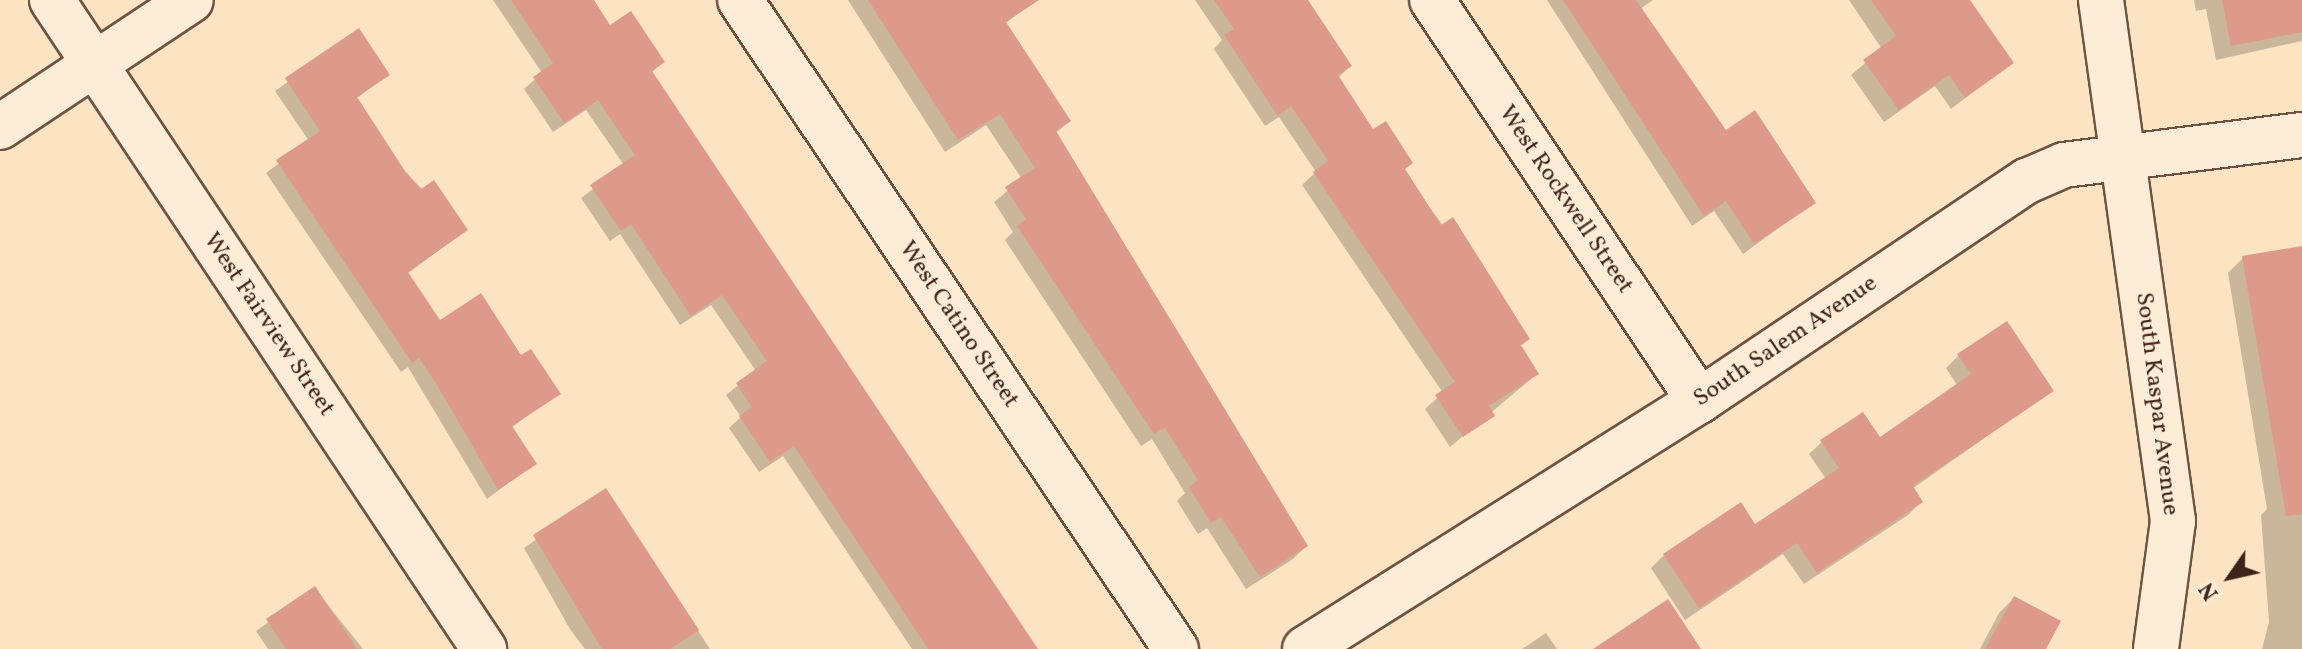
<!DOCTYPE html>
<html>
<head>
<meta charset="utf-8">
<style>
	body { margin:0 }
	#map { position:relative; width:2302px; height:649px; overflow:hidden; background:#fce4c2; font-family:Vollkorn,serif }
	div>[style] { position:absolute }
	.shadow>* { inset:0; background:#0003 }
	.building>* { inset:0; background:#dd9a8b }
	.roads { filter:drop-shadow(2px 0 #6e5343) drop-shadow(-2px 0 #6e5343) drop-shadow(0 2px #6e5343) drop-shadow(0 -2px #6e5343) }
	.minor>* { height:44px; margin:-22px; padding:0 22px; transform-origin:22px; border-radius:22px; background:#fdedd7 }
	span { translate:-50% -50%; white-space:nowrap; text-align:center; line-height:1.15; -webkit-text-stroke:6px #fdedd7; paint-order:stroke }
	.street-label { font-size:24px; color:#3e2319 }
	.north { position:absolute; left:2190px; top:537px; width:80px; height:80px; -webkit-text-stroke:6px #fdedd7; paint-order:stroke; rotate:236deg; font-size:22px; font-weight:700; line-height:32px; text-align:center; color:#3e2319 }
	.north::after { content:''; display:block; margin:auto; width:28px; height:36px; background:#3e2319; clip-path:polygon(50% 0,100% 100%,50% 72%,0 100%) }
</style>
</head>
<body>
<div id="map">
	<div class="shadow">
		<div style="clip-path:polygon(493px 0,591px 0,610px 28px,662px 62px,651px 73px,1035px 649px,912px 649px,783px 456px,759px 472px,729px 428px,741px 417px,726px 395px,756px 371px,711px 305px,680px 325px,620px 234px,610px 241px,581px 198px,624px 165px,586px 110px,553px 132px,524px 89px,542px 73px)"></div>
		<div style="clip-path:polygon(848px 0,1016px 0,1022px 9px,1005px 24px,1069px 121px,1055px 134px,1306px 546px,1293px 559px,1246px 589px,1207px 528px,1198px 534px,1177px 501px,1185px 493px,1152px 439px,1141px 446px,1005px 240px,1013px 232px,994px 202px,1022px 179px,986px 125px,945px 152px)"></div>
		<div style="clip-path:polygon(1195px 0,1306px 0,1350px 66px,1338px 78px,1373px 132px,1528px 339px,1519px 347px,1537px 374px,1450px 447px,1425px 409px,1443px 393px,1302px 185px,1316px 172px,1279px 117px,1265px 126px,1214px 49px,1222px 40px)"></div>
		<div style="clip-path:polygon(1547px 0,1653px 0,1640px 9px,1725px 132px,1814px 202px,1743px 254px,1714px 211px,1692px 226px)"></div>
		<div style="clip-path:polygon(1849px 0,1967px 0,2012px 62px,1951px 109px,1935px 86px,1884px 122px,1851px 75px,1882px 49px)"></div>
		<div style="clip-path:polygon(2194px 0,2302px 0,2302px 41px,2216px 60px,2206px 9px,2196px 11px)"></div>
		<div style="clip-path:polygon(359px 31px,387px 75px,356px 99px,404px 172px,466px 230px,407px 274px,440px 322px,521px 358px,558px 393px,511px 428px,534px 464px,487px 499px,408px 367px,401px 372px,266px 173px,309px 141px,275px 91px)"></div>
		<div style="clip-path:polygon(2302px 248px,2302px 649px,2262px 649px,2269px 622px,2261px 515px,2267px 509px,2228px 273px,2243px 258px)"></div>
		<div style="clip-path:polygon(1958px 356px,2051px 391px,1912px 489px,1921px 502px,1908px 515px,1804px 584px,1783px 554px,1685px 620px,1651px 568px,1664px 555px,1754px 526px,1826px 479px,1809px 454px,1822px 442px,1879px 439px,1957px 385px,1946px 368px)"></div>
		<div style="clip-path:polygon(606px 491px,710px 649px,585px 649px,570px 629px,524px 548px)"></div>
		<div style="clip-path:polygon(315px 589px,363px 649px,268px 649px,256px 631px)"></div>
		<div style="clip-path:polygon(2014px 598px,2043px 649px,1980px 649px,1999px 613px)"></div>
		<div style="clip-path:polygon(1546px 633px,1557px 649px,1522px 649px)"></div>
	</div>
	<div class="building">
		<div style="clip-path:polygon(511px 0,594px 0,610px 25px,631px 11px,665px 62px,652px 71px,1038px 649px,928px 649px,794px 446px,770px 462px,739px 416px,752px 407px,736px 383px,767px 361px,722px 295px,691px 316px,631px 224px,621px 231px,590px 185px,635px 155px,598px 100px,564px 123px,533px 77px,553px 63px)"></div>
		<div style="clip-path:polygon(868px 0,1039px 0,1006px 22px,1071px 121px,1056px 131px,1308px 546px,1260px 577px,1221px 517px,1211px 523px,1189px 487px,1198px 480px,1165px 428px,1154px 434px,1017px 226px,1026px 219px,1005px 187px,1035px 168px,1000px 114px,958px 140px)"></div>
		<div style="clip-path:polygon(1214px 0,1308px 0,1352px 66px,1338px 75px,1373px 129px,1386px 121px,1413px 163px,1405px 169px,1441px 225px,1453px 217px,1530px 339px,1521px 345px,1539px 374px,1489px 406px,1495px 416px,1463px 437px,1435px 395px,1455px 382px,1313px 172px,1328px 161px,1291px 106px,1278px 116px,1224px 35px,1234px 29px)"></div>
		<div style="clip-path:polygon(1563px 0,1636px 0,1726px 130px,1755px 110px,1816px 203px,1754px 244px,1726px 201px,1704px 216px)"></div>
		<div style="clip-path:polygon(1871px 0,1970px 0,2014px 63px,1965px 98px,1949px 75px,1899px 110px,1863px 60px,1896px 36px)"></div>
		<div style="clip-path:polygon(2222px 0,2302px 0,2302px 32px,2231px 46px)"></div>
		<div style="clip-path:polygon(359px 28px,390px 75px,357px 97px,405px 171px,421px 189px,434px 180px,468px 230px,408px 272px,440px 320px,481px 293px,521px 355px,531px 349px,561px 394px,512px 426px,537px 464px,498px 490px,437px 385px,419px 358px,412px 363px,276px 160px,320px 131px,285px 78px)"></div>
		<div style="clip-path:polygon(2302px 246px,2302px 514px,2286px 516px,2242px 256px)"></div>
		<div style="clip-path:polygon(2007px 321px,2054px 391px,1913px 486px,1923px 502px,1817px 573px,1797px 543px,1699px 608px,1663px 554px,1741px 502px,1755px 524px,1839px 468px,1820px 440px,1863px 412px,1880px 437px,1971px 374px,1957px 354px)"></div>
		<div style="clip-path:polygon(606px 488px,699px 630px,670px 649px,602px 649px,533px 535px)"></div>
		<div style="clip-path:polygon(315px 586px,357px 649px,286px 649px,266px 619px)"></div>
		<div style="clip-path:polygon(2014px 596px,2061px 621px,2046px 649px,1985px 649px)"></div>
		<div style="clip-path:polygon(1668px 599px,1701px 649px,1593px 649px)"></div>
	</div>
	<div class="roads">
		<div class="minor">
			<div style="left:52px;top:0;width:780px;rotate:56.35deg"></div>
			<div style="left:740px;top:0;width:782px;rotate:56.11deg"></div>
			<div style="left:1432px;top:0;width:482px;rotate:56.3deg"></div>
			<div style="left:2101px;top:0;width:526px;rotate:82.13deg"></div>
			<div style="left:2173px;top:521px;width:129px;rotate:97.6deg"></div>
			<div style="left:0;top:127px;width:229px;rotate:-33.6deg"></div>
			<div style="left:1305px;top:649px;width:466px;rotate:-32.2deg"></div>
			<div style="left:1699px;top:401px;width:395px;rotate:-33.9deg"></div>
			<div style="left:2027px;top:181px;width:40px;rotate:-23.4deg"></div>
			<div style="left:2064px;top:165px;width:240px;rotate:-7.2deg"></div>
		</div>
	</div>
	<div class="street-label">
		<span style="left:1565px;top:200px;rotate:56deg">West Rockwell Street</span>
		<span style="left:268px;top:325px;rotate:56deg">West Fairview Street</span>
		<span style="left:958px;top:325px;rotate:56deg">West Catino Street</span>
		<span style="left:1786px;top:342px;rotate:-34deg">South Salem Avenue</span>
		<span style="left:2156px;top:404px;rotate:83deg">South Kaspar Avenue</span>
	</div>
	<div class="north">N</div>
</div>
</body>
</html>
